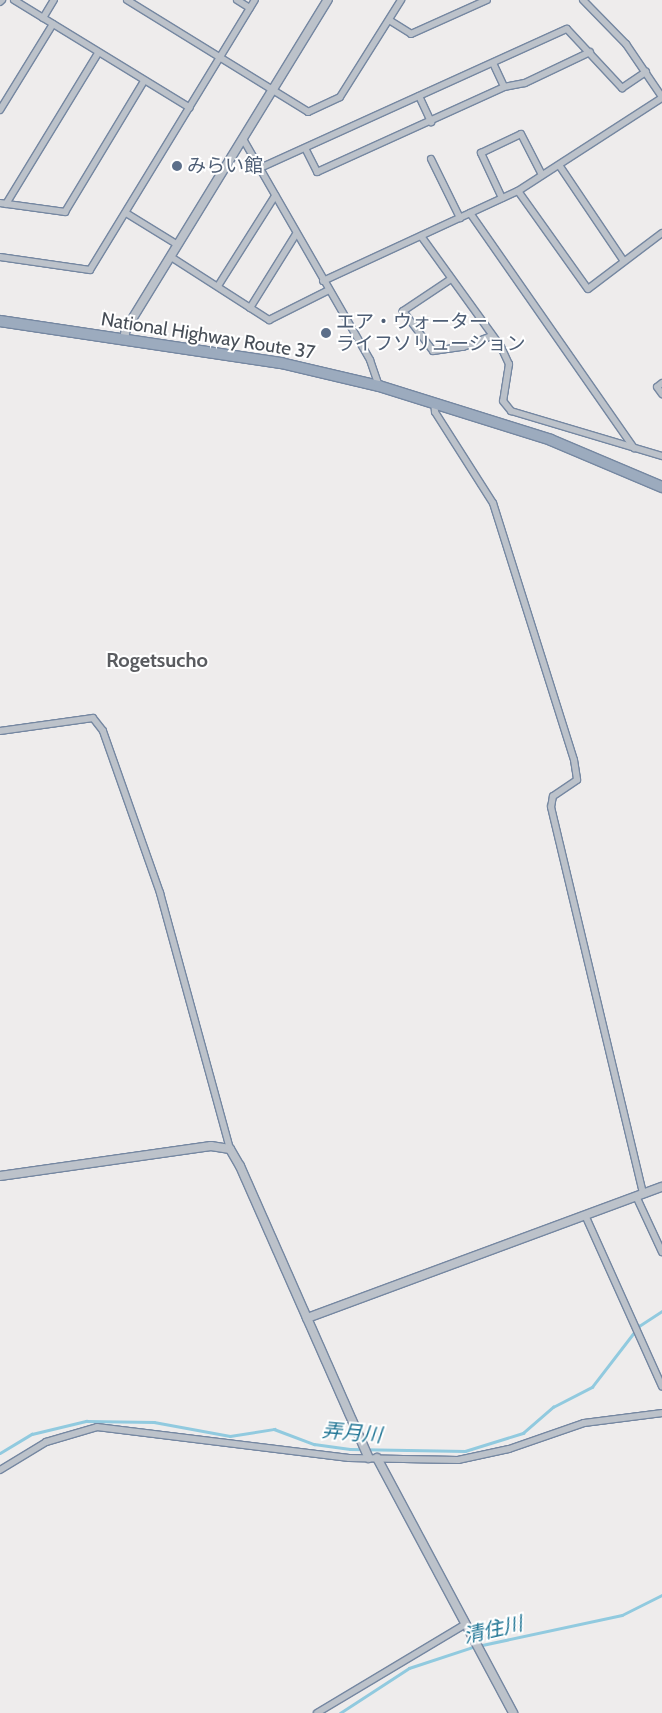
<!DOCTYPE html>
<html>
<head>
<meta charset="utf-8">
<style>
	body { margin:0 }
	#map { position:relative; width:662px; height:1713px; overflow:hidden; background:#eeecec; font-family:Cabin,"Noto Sans JP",sans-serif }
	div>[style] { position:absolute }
	.stream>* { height:2.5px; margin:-1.25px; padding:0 1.25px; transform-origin:1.25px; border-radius:1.25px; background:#91cadf }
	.roads { filter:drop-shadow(1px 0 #7587a1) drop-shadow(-1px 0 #7587a1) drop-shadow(0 1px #7587a1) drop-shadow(0 -1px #7587a1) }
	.minor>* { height:6px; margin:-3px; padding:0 3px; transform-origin:3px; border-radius:3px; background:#bcc2ca }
	.tertiary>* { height:8px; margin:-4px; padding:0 4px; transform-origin:4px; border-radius:4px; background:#bcc2ca }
	.trunk>* { height:10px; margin:-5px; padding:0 5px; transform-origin:5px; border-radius:5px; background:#9cabbe }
	.dots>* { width:14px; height:14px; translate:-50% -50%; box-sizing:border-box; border:2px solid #fff; border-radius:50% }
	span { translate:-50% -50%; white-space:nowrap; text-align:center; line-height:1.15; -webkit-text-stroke:4px #fff; paint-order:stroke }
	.service-label { font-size:19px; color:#4e5e75 }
	.left { translate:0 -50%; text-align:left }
	.street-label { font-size:19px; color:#474e57 }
	.neighbourhood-label { font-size:20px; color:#5a5c60; font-weight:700 }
	.water-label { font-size:20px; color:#1d7393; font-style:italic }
</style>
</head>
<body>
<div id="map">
	<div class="stream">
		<div style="left:0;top:1453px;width:37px;rotate:-31deg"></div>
		<div style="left:32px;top:1434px;width:56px;rotate:-13.5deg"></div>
		<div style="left:86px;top:1421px;width:68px;rotate:0.8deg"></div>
		<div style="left:154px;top:1422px;width:77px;rotate:10.4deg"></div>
		<div style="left:230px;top:1436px;width:45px;rotate:-9deg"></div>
		<div style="left:274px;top:1429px;width:43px;rotate:20.6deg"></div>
		<div style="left:314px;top:1444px;width:36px;rotate:8deg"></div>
		<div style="left:350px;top:1449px;width:115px;rotate:1deg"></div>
		<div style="left:465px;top:1451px;width:61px;rotate:-17.2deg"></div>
		<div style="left:523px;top:1433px;width:40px;rotate:-41deg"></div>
		<div style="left:553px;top:1407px;width:44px;rotate:-27.1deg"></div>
		<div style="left:592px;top:1387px;width:77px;rotate:-52.4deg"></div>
		<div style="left:639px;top:1326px;width:27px;rotate:-33deg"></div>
		<div style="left:340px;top:1713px;width:82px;rotate:-33.1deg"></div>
		<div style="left:409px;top:1668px;width:67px;rotate:-18.2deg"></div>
		<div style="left:473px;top:1647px;width:152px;rotate:-12.1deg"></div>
		<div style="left:622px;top:1615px;width:45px;rotate:-26.6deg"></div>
	</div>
	<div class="roads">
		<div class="minor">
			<div style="left:14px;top:0;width:206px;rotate:31.5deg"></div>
			<div style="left:127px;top:0;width:213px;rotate:31.7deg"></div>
			<div style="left:308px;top:112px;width:35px;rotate:-25deg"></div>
			<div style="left:340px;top:97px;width:115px;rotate:-57.8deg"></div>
			<div style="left:237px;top:0;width:15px;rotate:32deg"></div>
			<div style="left:583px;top:0;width:62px;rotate:45.7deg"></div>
			<div style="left:626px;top:44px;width:64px;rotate:55.8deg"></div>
			<div style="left:0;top:2px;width:3px;rotate:-45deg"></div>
			<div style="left:43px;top:18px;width:21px;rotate:-59deg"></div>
			<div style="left:389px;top:20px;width:26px;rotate:32deg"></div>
			<div style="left:411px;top:34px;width:83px;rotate:-24.1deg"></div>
			<div style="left:493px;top:63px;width:26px;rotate:65deg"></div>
			<div style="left:419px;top:96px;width:29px;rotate:65deg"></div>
			<div style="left:0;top:110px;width:101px;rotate:-58.4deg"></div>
			<div style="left:243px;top:139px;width:255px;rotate:60.1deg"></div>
			<div style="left:370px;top:360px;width:28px;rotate:71deg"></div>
			<div style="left:305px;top:148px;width:27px;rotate:63deg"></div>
			<div style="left:317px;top:172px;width:205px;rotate:-24.4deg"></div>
			<div style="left:504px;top:87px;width:21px;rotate:-11deg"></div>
			<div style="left:525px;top:83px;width:72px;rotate:-25.5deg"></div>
			<div style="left:431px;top:159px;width:66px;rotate:63.8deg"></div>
			<div style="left:559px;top:165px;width:115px;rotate:56deg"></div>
			<div style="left:260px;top:168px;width:337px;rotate:-24.4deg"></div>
			<div style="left:567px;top:29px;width:81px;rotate:47deg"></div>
			<div style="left:622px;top:88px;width:29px;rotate:-34deg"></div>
			<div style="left:518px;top:191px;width:120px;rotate:54.5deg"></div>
			<div style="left:588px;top:289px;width:93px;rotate:-37.1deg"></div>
			<div style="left:502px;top:198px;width:50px;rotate:-115deg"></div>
			<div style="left:481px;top:153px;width:44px;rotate:-25.4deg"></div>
			<div style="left:521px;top:134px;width:46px;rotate:62.9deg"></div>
			<div style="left:0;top:203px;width:66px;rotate:7.9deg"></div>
			<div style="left:65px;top:212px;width:153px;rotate:-58.9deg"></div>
			<div style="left:6px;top:204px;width:177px;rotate:-58.6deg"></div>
			<div style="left:126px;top:213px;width:61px;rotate:31.6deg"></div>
			<div style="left:470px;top:213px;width:287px;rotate:55.1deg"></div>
			<div style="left:421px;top:236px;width:137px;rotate:54.2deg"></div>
			<div style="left:501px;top:347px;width:19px;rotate:65deg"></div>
			<div style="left:509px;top:364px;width:37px;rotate:99deg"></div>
			<div style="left:503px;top:401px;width:13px;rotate:51deg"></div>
			<div style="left:511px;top:411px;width:158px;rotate:16.6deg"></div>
			<div style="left:0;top:257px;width:91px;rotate:8.2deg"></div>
			<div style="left:90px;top:270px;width:316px;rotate:-58.6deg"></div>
			<div style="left:171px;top:257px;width:117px;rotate:32.7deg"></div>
			<div style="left:269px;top:320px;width:67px;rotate:-26.6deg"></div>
			<div style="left:451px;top:279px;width:58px;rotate:146.3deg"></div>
			<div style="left:403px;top:311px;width:50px;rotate:53.1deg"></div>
			<div style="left:433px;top:351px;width:30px;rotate:-8deg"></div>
			<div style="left:463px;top:347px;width:31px;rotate:-21deg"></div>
			<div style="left:323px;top:281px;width:215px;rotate:-24.8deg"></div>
			<div style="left:518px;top:191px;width:171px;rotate:-32.9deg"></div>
			<div style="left:218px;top:286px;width:107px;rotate:-57.7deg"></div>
			<div style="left:250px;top:308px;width:87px;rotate:-58.1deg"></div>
			<div style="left:662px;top:383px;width:6px;rotate:141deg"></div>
			<div style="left:657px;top:387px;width:9px;rotate:54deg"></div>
			<div style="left:434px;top:402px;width:10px;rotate:84deg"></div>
			<div style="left:435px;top:412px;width:108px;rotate:57.5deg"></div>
			<div style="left:493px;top:503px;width:269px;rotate:72.5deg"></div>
			<div style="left:574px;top:760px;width:20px;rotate:81deg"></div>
			<div style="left:577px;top:780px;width:29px;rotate:146deg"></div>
			<div style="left:553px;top:796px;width:11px;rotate:100deg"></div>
			<div style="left:551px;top:807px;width:398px;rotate:76.6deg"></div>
			<div style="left:0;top:731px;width:94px;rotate:-8deg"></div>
			<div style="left:93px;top:718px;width:16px;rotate:52deg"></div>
			<div style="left:103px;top:731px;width:172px;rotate:70.6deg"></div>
			<div style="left:160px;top:893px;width:265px;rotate:74.7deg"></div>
			<div style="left:636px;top:1196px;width:62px;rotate:65.1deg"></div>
			<div style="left:585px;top:1215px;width:188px;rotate:65.8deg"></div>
			<div style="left:0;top:1470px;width:54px;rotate:-31.3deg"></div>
			<div style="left:46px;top:1442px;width:53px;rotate:-16.4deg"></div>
			<div style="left:97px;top:1427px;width:254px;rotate:7deg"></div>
			<div style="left:349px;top:1458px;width:109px;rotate:1.1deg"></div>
			<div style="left:458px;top:1460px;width:52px;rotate:-12.2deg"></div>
			<div style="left:509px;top:1449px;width:79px;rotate:-19.1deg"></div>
			<div style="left:584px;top:1423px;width:79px;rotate:-7.3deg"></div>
			<div style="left:317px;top:1713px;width:171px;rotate:-30.9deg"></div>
		</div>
		<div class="tertiary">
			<div style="left:124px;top:339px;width:10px;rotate:-79deg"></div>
			<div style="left:126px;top:329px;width:386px;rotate:-58.5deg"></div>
			<div style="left:0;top:1176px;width:213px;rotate:-8.1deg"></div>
			<div style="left:211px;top:1146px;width:19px;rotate:9deg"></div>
			<div style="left:230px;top:1149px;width:20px;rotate:60deg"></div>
			<div style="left:240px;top:1166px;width:319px;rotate:66.2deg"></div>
			<div style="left:307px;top:1318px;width:378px;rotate:-20.3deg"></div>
			<div style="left:377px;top:1458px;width:289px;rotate:61.9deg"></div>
		</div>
		<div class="trunk">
			<div style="left:0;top:321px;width:284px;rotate:8.5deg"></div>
			<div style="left:281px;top:363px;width:101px;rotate:13.2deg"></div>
			<div style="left:379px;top:386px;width:180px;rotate:17.4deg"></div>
			<div style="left:551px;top:440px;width:121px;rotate:22.9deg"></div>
		</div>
	</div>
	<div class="dots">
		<div style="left:177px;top:166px;background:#5c6f8a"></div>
		<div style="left:326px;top:333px;background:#5c6f8a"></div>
	</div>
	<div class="service-label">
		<span class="left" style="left:187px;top:166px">みらい館</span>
		<span class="left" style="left:336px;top:333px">エア・ウォーター<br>ライフソリューション</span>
	</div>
	<div class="street-label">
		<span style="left:208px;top:336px;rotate:9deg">National Highway Route 37</span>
	</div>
	<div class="neighbourhood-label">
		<span style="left:157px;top:660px">Rogetsucho</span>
	</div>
	<div class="water-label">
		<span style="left:352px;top:1433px;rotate:5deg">弄月川</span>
		<span style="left:493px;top:1630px;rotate:-13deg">清住川</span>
	</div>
</div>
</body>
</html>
